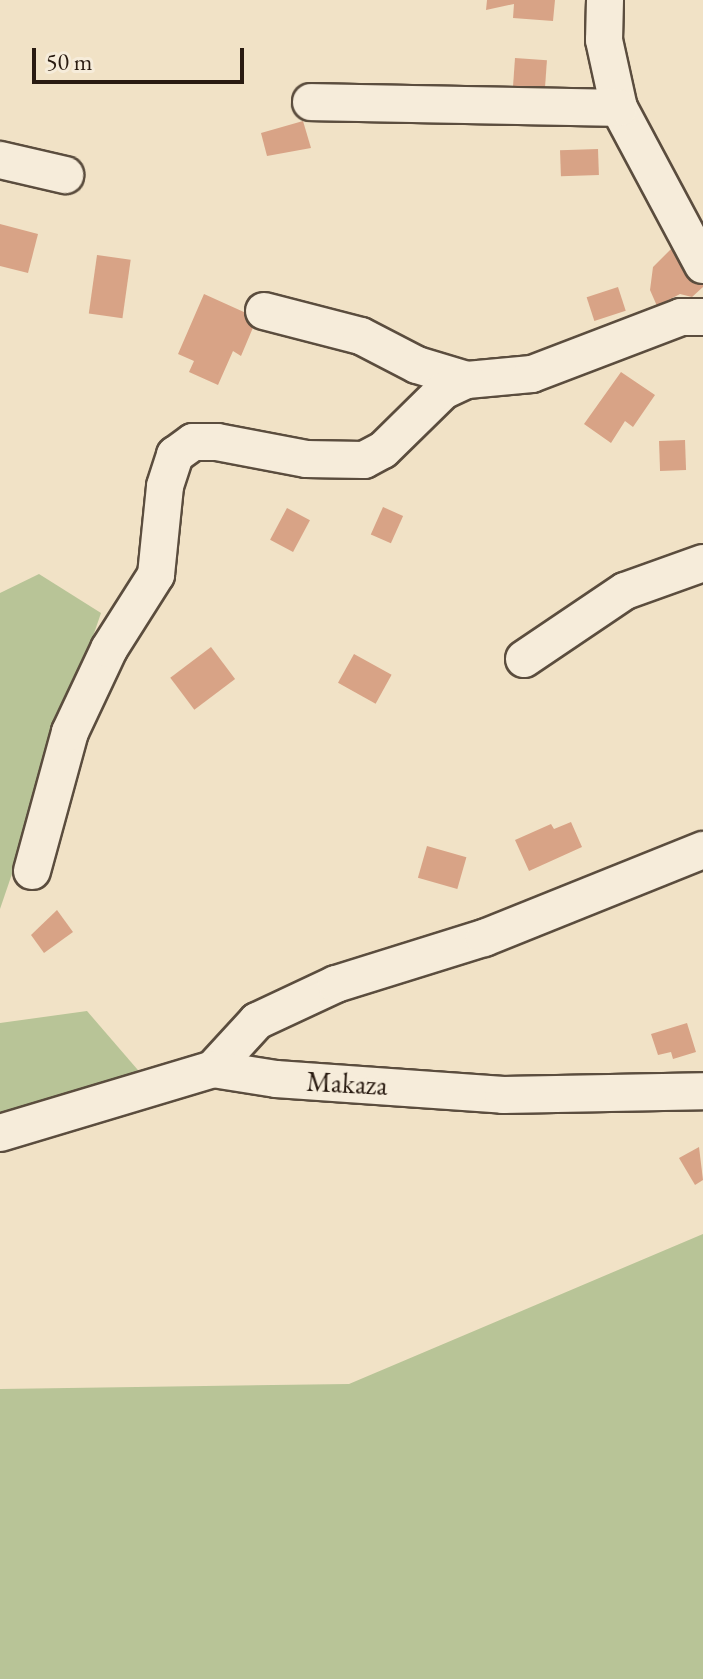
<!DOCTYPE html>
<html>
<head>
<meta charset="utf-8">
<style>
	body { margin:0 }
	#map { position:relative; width:703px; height:1679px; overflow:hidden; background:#f1e2c6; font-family:"EB Garamond",serif }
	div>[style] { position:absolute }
	.green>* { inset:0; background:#b8c497 }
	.building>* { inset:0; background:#d8a386; transform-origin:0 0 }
	.roads { filter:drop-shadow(2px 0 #5b4d3e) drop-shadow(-2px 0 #5b4d3e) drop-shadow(0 2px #5b4d3e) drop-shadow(0 -2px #5b4d3e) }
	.minor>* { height:36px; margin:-18px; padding:0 18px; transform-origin:18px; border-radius:18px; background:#f6ecda }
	span { translate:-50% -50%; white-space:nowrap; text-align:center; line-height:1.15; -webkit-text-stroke:6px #f6ecda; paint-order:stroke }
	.street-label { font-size:28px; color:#291b11 }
	.scale { position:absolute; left:32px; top:48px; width:212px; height:36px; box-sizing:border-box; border:4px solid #291b11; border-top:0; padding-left:10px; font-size:24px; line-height:28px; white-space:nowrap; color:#291b11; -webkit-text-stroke:6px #f6ecda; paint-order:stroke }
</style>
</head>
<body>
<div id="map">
	<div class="green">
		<div style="clip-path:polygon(39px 574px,101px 613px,0 909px,0 593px)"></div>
		<div style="clip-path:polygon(87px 1011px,156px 1091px,0 1126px,0 1023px)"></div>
		<div style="clip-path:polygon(703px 1234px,703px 1679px,0 1679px,0 1389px,349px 1384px)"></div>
	</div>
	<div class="building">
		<div style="clip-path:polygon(487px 0,555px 0,553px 21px,513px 18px,514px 4px,486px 10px)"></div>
		<div style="left:515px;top:58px;width:32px;height:30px;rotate:4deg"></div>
		<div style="clip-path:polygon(303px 121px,311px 148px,267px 156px,261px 133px)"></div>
		<div style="left:598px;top:149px;width:26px;height:38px;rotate:88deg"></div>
		<div style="clip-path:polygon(0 224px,38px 234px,28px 273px,0 266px)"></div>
		<div style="clip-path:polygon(674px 246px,703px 279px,703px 287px,692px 297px,680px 294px,657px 306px,650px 290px,653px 267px)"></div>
		<div style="left:97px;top:255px;width:34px;height:59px;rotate:8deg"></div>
		<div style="left:618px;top:287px;width:25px;height:33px;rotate:72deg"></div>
		<div style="clip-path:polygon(204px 294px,257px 318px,241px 356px,233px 351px,218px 385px,189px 372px,194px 361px,178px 354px)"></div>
		<div style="clip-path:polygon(621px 372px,655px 395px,633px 427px,625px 421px,611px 443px,584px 424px)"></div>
		<div style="left:685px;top:440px;width:30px;height:26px;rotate:88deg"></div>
		<div style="left:383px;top:507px;width:22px;height:30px;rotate:24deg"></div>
		<div style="left:287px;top:508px;width:26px;height:36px;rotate:28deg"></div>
		<div style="left:211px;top:647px;width:40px;height:51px;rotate:53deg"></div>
		<div style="left:354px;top:654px;width:43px;height:33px;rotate:29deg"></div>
		<div style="clip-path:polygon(571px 822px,582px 847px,529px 871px,515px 840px,551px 824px,554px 829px)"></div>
		<div style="left:427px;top:846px;width:41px;height:33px;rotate:16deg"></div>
		<div style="clip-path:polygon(57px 910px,73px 932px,44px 953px,31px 935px)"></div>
		<div style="clip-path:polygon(687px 1023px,696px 1052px,673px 1059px,671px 1052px,658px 1055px,651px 1034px)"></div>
		<div style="clip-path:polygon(699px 1147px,703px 1180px,695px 1185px,679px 1158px)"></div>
	</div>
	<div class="roads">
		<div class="minor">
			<div style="left:605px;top:0;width:40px;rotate:91.4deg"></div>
			<div style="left:604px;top:40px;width:70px;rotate:77.6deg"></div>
			<div style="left:619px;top:108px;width:178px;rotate:61.9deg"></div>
			<div style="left:311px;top:102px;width:308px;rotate:1.1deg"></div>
			<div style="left:0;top:160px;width:67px;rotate:13deg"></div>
			<div style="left:264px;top:311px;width:100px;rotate:14.5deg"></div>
			<div style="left:361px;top:336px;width:63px;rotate:27.4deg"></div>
			<div style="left:417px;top:365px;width:52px;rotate:16.7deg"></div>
			<div style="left:467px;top:380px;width:65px;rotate:-5.3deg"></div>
			<div style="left:532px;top:374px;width:160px;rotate:-20.9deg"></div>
			<div style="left:681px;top:317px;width:22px"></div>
			<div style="left:524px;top:659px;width:122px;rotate:-34deg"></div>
			<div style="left:625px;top:591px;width:83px;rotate:-19.7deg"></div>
			<div style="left:32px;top:871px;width:144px;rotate:-74.7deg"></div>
			<div style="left:70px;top:732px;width:92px;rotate:-64.8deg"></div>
			<div style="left:109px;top:649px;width:88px;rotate:-57.6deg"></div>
			<div style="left:156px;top:575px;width:89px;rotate:-84.2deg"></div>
			<div style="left:165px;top:486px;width:33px;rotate:-72deg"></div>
			<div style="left:175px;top:455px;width:22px;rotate:-36deg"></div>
			<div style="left:193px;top:442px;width:24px"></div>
			<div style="left:217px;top:442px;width:91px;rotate:10.8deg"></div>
			<div style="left:306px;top:459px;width:58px;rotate:1deg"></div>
			<div style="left:364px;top:460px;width:21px;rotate:-28deg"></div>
			<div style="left:383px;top:450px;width:84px;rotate:-44.5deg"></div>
			<div style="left:443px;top:391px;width:26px;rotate:-25deg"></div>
			<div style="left:213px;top:1069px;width:65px;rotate:-47.5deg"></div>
			<div style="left:257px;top:1021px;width:87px;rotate:-25.1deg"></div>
			<div style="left:336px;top:984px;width:155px;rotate:-17.3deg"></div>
			<div style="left:484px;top:938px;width:236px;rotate:-21.9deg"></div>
			<div style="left:0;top:1133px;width:222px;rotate:-16.7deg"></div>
			<div style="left:213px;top:1069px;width:64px;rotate:9deg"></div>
			<div style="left:276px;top:1079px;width:228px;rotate:4deg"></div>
			<div style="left:503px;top:1095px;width:200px;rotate:-1.1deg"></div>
		</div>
	</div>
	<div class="street-label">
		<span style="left:347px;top:1083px;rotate:3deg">Makaza</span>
	</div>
	<div class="scale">50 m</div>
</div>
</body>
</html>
